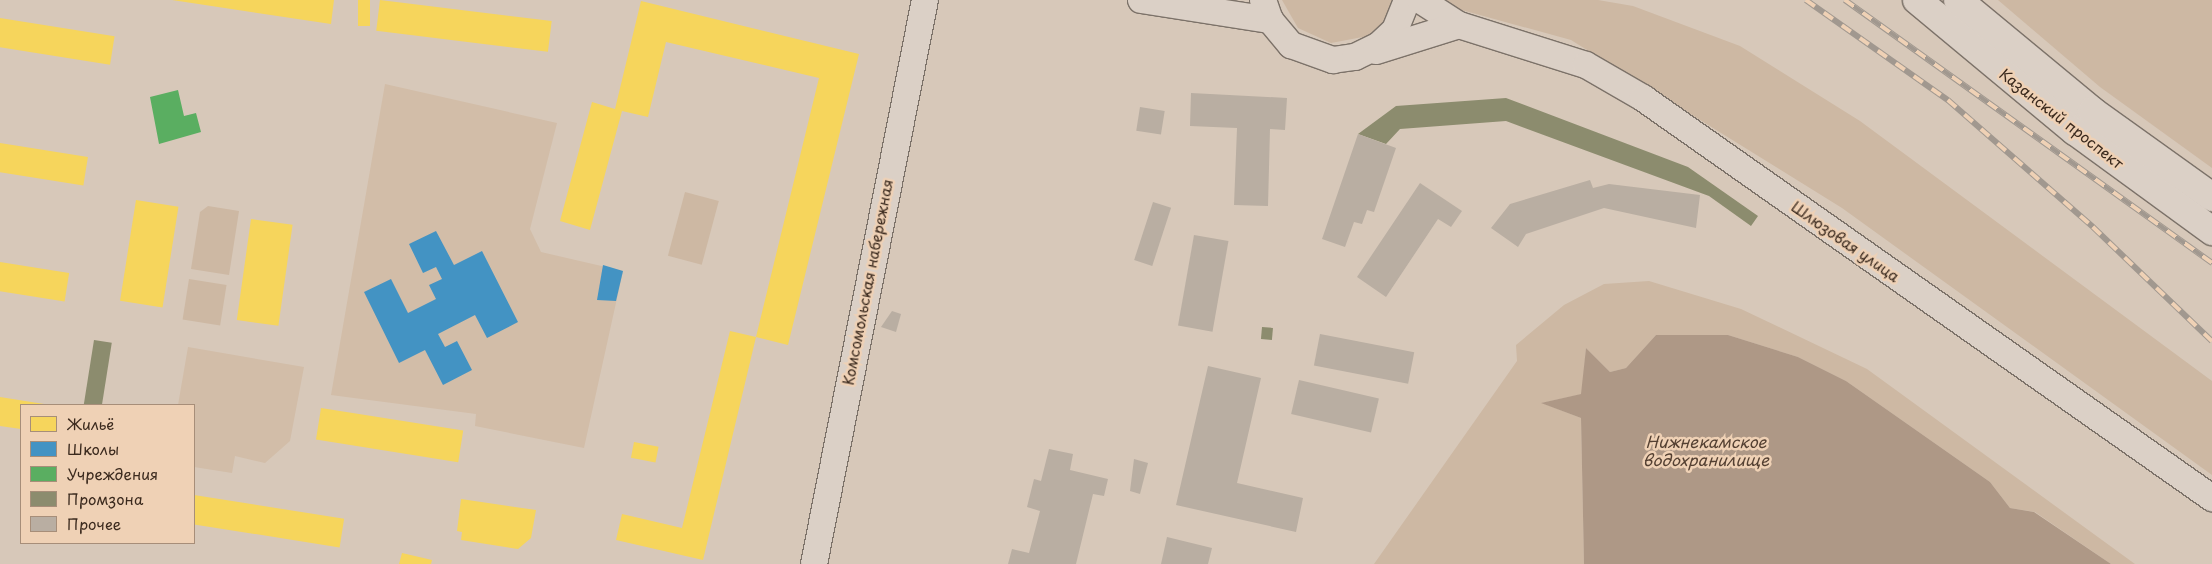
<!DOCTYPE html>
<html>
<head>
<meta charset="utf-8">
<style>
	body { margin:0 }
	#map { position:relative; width:2212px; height:564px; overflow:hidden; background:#d7c8b9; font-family:"Playpen Sans",sans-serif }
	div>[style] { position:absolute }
	.built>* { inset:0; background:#d2bda8 }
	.green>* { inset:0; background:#cdb8a3; transform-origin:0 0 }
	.water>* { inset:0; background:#ae9886 }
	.homes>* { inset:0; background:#f6d55c; transform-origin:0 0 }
	.schools>* { inset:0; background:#4393c3 }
	.public>* { inset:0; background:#5aae61 }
	.industry>* { inset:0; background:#8c8c6e; transform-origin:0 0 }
	.building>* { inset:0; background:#b9aea2; transform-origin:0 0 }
	.roads { filter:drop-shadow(1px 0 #7c7269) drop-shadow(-1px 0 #7c7269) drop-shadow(0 1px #7c7269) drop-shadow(0 -1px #7c7269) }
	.secondary>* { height:26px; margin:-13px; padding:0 13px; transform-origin:13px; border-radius:13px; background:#dbd0c6 }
	.primary>* { height:28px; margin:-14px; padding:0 14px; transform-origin:14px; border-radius:14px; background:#dbd0c6 }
	.rail>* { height:5.5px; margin-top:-2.75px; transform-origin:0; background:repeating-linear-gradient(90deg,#efd1b5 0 11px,#a1988f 0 22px); box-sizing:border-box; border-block:1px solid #a1988f }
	span { translate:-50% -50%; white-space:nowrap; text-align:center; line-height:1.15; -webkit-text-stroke:5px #efd1b5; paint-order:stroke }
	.street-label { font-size:15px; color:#3b2a1e }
	.water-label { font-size:16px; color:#544032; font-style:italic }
	.legend { position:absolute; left:20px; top:404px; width:175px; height:140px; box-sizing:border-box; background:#efd1b5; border:1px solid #a78e79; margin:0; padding:6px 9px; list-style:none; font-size:15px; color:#3b2a1e }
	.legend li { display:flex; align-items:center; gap:10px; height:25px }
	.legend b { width:25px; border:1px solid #a78e79 }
</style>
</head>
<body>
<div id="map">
	<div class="built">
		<div style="clip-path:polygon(385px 84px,557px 123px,530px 229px,541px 252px,623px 271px,584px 448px,475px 426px,476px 414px,331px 395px)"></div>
		<div style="clip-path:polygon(188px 347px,304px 367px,290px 441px,265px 463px,235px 456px,232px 473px,194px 467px,194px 405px,178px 405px)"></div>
	</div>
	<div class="green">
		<div style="clip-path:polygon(1282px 0,1395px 0,1382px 24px,1368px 36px,1331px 43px,1298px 28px)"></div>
		<div style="clip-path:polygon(1444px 0,1598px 0,1633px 6px,1740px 46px,1860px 121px,2212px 381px,2212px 475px,1842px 208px,1571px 40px,1458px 9px)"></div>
		<div style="clip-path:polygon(1998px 0,2212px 0,2212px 168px,2100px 87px)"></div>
		<div style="left:685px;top:192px;width:35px;height:66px;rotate:15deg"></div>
		<div style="clip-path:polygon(208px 206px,239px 211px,229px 275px,191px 269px,200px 212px)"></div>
		<div style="left:189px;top:279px;width:38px;height:41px;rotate:9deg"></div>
		<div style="clip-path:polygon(1649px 281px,1741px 309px,1867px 369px,2135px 564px,2111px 564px,2035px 512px,2010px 508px,1990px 482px,1846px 381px,1798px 357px,1728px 335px,1656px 335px,1626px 368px,1610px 372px,1586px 348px,1582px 394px,1542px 403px,1581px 418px,1584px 564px,1374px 564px,1517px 361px,1516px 345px,1564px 305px,1604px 284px)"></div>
	</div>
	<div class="water">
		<div style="clip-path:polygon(1656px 335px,1728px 335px,1798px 357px,1846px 381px,1990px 482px,2010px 508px,2034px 512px,2111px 564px,1584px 564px,1581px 418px,1541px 403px,1581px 394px,1586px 348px,1610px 372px,1626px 368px)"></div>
	</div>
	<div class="homes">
		<div style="clip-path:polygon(172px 0,334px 0,331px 24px)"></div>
		<div style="left:358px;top:0;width:12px;height:26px"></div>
		<div style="left:380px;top:0;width:173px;height:31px;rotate:7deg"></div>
		<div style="clip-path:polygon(641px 1px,859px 54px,788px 345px,756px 337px,819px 78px,666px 42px,648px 117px,622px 111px,590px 230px,560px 221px,592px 102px,615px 109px)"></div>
		<div style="left:0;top:18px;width:116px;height:29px;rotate:9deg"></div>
		<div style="left:0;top:143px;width:89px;height:29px;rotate:9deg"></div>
		<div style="left:136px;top:200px;width:43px;height:102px;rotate:9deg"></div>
		<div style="left:251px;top:219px;width:42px;height:102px;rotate:8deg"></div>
		<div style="left:0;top:262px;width:70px;height:29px;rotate:9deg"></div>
		<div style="clip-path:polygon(730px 331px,756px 337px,703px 560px,616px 540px,622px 514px,682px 528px)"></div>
		<div style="clip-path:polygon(0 397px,44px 404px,44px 405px,21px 405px,21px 429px,0 426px)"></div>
		<div style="left:321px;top:408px;width:144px;height:32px;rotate:9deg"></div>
		<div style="left:634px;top:442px;width:25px;height:16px;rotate:11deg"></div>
		<div style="left:194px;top:495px;width:152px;height:29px;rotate:9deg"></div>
		<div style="clip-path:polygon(461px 499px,536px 510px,531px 538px,518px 549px,461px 540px,462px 532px,457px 531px)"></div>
		<div style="clip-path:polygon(402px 553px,432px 560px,431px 564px,399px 564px)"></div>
	</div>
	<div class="schools">
		<div style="clip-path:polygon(436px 231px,454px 265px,482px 251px,518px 322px,487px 338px,475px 315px,438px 334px,445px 347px,457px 341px,472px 370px,443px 385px,425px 350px,399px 363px,364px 292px,391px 279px,408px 313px,436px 299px,429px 285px,442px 279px,436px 267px,423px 273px,409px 244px)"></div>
		<div style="clip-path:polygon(603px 265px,623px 271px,616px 301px,597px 300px)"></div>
	</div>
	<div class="public">
		<div style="clip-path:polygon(178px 90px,184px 116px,196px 113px,201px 132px,159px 144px,150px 97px)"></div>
	</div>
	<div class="industry">
		<div style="clip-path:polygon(1506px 98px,1688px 167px,1758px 216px,1751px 226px,1709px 196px,1506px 121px,1400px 129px,1386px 144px,1358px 134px,1396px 106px)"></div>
		<div style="left:1262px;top:327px;width:11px;height:12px;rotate:5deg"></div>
		<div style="left:94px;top:340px;width:18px;height:66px;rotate:9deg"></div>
	</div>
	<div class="building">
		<div style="clip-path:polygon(1191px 93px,1287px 98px,1285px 130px,1270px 129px,1268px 206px,1234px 205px,1237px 128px,1190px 126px)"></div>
		<div style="left:1140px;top:107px;width:25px;height:24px;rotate:9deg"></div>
		<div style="clip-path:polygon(1358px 134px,1396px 148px,1374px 212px,1367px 210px,1362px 224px,1354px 222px,1345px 247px,1322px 239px)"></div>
		<div style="clip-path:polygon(1590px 180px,1593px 188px,1609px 184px,1700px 195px,1696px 228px,1604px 208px,1526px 234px,1518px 247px,1491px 228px,1510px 204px)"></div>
		<div style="clip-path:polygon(1420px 183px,1462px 211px,1451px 227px,1438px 219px,1386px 297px,1357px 277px)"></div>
		<div style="left:1153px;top:202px;width:19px;height:61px;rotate:18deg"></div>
		<div style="left:1194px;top:235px;width:35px;height:92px;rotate:10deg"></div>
		<div style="clip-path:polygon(892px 311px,901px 314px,896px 332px,881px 327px)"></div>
		<div style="left:1320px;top:334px;width:96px;height:32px;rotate:11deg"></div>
		<div style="clip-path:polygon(1208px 366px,1261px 378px,1237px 483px,1303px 498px,1296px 532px,1176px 505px)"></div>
		<div style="left:1299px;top:380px;width:82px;height:35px;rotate:13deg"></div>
		<div style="clip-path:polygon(1049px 449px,1073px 454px,1070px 470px,1108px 479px,1104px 496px,1093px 494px,1076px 564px,1008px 564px,1012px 549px,1029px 553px,1040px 511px,1027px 507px,1034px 479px,1041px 481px)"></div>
		<div style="clip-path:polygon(1134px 459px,1148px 463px,1140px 494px,1130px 491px)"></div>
		<div style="clip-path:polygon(1167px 537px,1212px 548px,1208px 564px,1161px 564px)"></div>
	</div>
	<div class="roads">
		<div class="secondary">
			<div style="left:1141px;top:0;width:131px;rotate:8.8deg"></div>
			<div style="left:1263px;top:0;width:21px;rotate:71deg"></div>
			<div style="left:1270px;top:20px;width:33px;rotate:50deg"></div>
			<div style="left:1291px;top:45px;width:45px;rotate:19.7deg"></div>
			<div style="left:1333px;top:60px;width:22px;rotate:-8deg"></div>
			<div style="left:1355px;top:57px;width:25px;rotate:-26deg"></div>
			<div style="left:1378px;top:46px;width:23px;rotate:-43deg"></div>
			<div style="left:1395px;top:30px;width:32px;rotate:-68deg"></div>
			<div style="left:1420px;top:0;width:46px;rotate:32.7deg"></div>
			<div style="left:1459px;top:25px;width:133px;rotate:17.5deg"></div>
			<div style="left:1586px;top:65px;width:66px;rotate:30.1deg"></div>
			<div style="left:1643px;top:98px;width:696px;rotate:35.11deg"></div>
			<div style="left:1376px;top:51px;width:87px;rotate:-17.4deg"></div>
			<div style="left:814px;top:564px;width:575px;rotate:-78.87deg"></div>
		</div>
		<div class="primary">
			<div style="left:1917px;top:0;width:205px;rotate:39.7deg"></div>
			<div style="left:2075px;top:131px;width:170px;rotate:36.1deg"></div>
			<div style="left:1958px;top:0;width:174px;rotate:39.6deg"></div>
			<div style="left:2092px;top:111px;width:148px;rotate:35.6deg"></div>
		</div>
	</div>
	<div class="rail">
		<div style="left:1806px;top:0;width:174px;rotate:35.2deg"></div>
		<div style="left:1948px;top:100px;width:193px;rotate:41.2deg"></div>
		<div style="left:2093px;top:227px;width:165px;rotate:43.8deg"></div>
		<div style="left:1845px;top:0;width:452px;rotate:35.6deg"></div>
	</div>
	<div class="street-label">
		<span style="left:2062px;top:118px;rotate:38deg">Казанский проспект</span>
		<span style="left:1846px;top:241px;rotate:35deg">Шлюзовая улица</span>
		<span style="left:867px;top:282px;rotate:-79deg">Комсомольская набережная</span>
	</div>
	<div class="water-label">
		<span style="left:1706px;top:450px">Нижнекамское<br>водохранилище</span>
	</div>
	<ul class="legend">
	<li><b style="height:14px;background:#f6d55c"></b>Жильё</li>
	<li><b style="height:14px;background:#4393c3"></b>Школы</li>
	<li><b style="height:14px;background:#5aae61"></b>Учреждения</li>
	<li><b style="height:14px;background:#8c8c6e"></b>Промзона</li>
	<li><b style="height:14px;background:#b9aea2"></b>Прочее</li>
	</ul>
</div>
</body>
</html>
